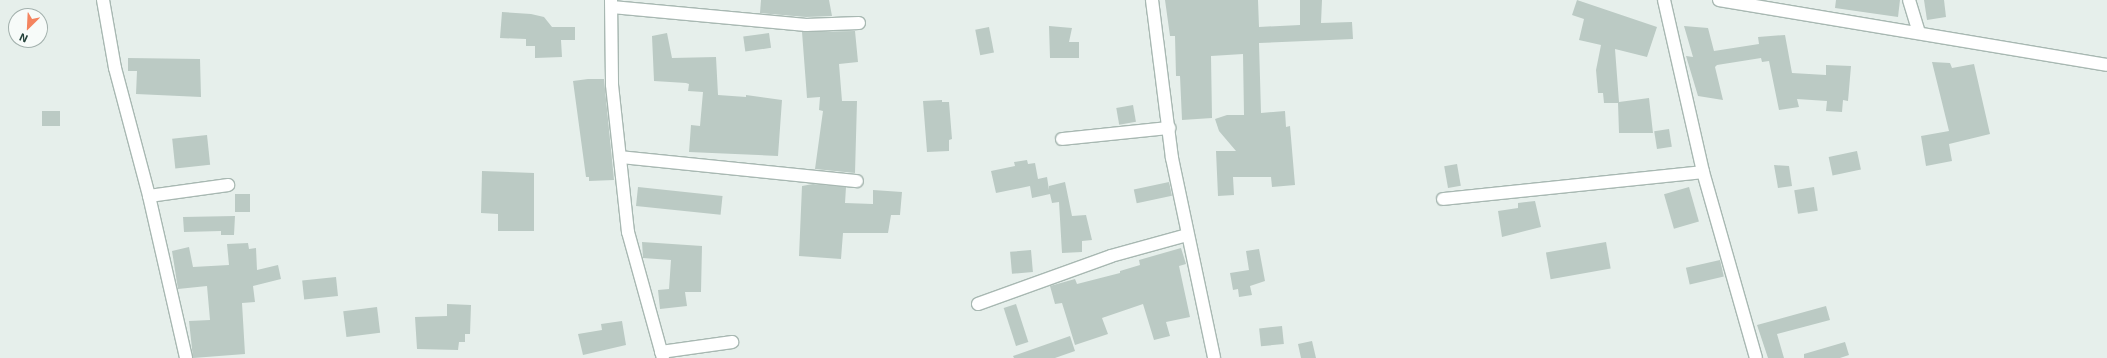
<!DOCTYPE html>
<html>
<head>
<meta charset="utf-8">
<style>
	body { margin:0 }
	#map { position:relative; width:2107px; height:358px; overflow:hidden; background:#e6efeb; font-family:"Exo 2",sans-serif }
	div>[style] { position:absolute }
	.building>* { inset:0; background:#bbcac4; transform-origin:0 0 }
	.roads { filter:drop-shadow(1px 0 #a8b8b2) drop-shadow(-1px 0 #a8b8b2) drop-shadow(0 1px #a8b8b2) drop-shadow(0 -1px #a8b8b2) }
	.street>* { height:12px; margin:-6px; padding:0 6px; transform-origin:6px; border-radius:6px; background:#fff }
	span { translate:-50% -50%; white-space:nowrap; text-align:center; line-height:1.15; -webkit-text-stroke:3px #f7fbf9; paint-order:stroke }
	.north { position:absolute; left:8px; top:8px; width:40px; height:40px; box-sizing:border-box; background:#f7fbf9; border:1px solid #a3b1ad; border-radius:50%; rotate:204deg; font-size:11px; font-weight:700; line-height:16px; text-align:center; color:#24423a }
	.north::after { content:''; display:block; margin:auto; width:14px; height:18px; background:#f4845f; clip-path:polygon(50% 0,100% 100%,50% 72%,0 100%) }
</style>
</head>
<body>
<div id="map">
	<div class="building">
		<div style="clip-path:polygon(761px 0,829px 0,832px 16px,806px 17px,760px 13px)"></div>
		<div style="clip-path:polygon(1165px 0,1258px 0,1259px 27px,1300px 25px,1300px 0,1322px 0,1321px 23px,1352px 22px,1353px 39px,1259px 43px,1261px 113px,1285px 111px,1286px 127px,1290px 126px,1295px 185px,1272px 187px,1271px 177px,1233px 177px,1234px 195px,1218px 196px,1216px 151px,1236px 151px,1219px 131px,1215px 119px,1227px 115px,1244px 115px,1243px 54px,1211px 56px,1212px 118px,1182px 120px,1180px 76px,1176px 76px,1175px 36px,1170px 36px)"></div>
		<div style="clip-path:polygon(1577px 0,1657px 27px,1647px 57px,1615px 49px,1619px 102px,1649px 98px,1653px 133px,1619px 133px,1618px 103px,1604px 103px,1603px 93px,1598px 93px,1596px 70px,1601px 45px,1579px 40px,1584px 19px,1572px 15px)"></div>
		<div style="clip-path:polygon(1836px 0,1900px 0,1898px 17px,1835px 8px)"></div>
		<div style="clip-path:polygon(1924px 0,1944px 0,1946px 17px,1927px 20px)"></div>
		<div style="clip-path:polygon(502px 12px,531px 14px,544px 17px,552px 27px,575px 27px,575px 40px,561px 40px,562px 57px,535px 58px,535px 46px,526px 46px,526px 39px,500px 38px)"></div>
		<div style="clip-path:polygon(1049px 26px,1072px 28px,1069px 42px,1079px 42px,1079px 58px,1050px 58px)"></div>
		<div style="clip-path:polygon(1684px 26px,1708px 28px,1714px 51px,1759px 44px,1758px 37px,1785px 35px,1792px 73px,1826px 75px,1826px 65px,1851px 66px,1848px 101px,1843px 100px,1842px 112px,1826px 111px,1827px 101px,1797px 99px,1799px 107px,1779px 110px,1769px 61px,1762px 62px,1761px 58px,1717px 65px,1715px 67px,1723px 100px,1698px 96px,1686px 56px,1693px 57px)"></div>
		<div style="left:989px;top:27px;width:26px;height:14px;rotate:79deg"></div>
		<div style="clip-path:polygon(855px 31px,858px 62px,839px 64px,842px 101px,857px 101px,855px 173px,815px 169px,823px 111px,819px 110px,820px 97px,807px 98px,802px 32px)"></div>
		<div style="clip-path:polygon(667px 33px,672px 58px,716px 57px,718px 95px,746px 97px,746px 95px,782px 100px,778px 156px,689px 152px,691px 125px,700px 126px,703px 92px,688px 91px,689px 84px,686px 83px,654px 81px,652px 36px)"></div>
		<div style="left:769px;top:33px;width:15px;height:26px;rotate:82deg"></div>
		<div style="clip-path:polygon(128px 58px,200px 59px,201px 97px,136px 94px,137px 71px,128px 71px)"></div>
		<div style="clip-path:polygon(1932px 62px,1950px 63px,1952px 68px,1974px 64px,1990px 134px,1949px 144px,1952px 161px,1926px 166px,1921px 136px,1949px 131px)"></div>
		<div style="clip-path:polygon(588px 79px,604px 79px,614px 180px,589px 181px,589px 177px,586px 177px,573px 81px)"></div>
		<div style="clip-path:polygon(942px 100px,942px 102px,949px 102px,952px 139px,949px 140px,949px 151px,927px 152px,923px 101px)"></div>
		<div style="left:1133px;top:105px;width:17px;height:17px;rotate:80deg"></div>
		<div style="left:42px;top:111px;width:18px;height:15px"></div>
		<div style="left:1669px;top:129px;width:18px;height:15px;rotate:81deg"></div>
		<div style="left:207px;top:135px;width:30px;height:35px;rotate:84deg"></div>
		<div style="left:1857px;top:151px;width:19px;height:29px;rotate:78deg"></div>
		<div style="clip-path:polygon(1027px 160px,1028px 164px,1035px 163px,1038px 179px,1047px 177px,1049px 190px,1049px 186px,1065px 182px,1072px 216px,1086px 215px,1092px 240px,1082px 241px,1082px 252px,1062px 253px,1059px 202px,1052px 203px,1050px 194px,1032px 198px,1030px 186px,996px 193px,991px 171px,1015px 166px,1014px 162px)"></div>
		<div style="left:1457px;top:164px;width:22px;height:13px;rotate:80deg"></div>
		<div style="clip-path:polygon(1774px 165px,1789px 166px,1792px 186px,1778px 188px)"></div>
		<div style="clip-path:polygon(482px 171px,534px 173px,534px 231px,498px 231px,498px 214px,481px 213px)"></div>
		<div style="left:1169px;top:182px;width:14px;height:36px;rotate:78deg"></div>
		<div style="clip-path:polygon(813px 184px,846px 187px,845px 203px,873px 204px,873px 190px,902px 192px,900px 215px,891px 215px,888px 233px,843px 233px,841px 259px,799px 256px,802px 186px)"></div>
		<div style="left:638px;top:187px;width:85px;height:19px;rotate:6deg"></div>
		<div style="left:1689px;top:187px;width:36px;height:26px;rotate:74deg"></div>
		<div style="left:1814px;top:187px;width:24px;height:20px;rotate:81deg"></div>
		<div style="left:235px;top:194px;width:15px;height:18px"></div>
		<div style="clip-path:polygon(1535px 201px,1541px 227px,1502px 237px,1498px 211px,1518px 208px,1518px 203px)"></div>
		<div style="clip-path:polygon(235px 216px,234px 235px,221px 235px,221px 231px,184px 232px,183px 217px)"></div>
		<div style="clip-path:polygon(642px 242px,702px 246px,701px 292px,685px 292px,687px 306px,660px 309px,658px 290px,669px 289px,671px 260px,643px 258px)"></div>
		<div style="left:1606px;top:242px;width:27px;height:61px;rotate:80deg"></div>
		<div style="clip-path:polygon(248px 243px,249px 249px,256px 248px,257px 270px,278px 265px,281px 279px,253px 286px,255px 302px,242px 303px,245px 354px,193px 358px,189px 321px,210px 320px,207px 286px,178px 289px,172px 251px,189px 247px,193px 267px,229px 265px,227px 244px)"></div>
		<div style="clip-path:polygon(1181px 248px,1186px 264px,1179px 266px,1190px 317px,1166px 322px,1170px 336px,1154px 340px,1143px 304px,1102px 318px,1108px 334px,1075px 345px,1062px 303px,1055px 304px,1050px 286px,1075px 279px,1077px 284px,1120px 273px,1120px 271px,1140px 265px,1139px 260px)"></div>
		<div style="clip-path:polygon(1259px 249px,1265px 281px,1250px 286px,1252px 295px,1239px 297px,1238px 289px,1233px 290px,1230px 273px,1249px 270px,1246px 251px)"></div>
		<div style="left:1031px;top:250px;width:22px;height:21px;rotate:85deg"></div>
		<div style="left:1720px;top:260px;width:17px;height:35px;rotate:77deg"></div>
		<div style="left:336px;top:277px;width:19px;height:34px;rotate:84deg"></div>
		<div style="clip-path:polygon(447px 304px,471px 305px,470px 334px,465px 334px,465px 342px,459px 342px,458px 350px,417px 349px,415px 317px,447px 316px)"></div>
		<div style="left:1016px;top:304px;width:40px;height:13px;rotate:72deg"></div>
		<div style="clip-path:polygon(1826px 306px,1830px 320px,1777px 334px,1784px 358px,1768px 358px,1757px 325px)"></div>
		<div style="left:377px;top:307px;width:26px;height:34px;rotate:83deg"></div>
		<div style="clip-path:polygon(622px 321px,626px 345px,583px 355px,578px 334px,602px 330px,601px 324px)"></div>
		<div style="left:1282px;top:326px;width:18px;height:23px;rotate:84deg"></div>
		<div style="clip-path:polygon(1070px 336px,1075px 351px,1055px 358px,1014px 358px,1013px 356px)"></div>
		<div style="clip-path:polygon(1312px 341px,1316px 358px,1301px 358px,1298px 344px)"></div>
		<div style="clip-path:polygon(1845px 342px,1849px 355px,1840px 358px,1804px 358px,1804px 354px)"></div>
	</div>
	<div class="roads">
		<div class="street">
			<div style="left:103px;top:0;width:69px;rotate:80deg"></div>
			<div style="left:115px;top:68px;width:132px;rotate:75.1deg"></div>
			<div style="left:149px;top:196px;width:166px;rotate:77.1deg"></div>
			<div style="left:611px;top:0;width:85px;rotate:89.3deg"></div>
			<div style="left:612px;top:85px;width:148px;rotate:83.8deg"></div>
			<div style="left:628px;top:232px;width:131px;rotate:74.5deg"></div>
			<div style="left:1152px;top:0;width:159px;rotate:82.8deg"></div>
			<div style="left:1172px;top:158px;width:204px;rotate:78.1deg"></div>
			<div style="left:1664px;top:0;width:176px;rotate:77.2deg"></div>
			<div style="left:1703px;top:172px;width:193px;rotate:74.1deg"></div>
			<div style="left:1719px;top:0;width:393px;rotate:9.5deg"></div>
			<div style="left:1909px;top:0;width:34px;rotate:73deg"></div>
			<div style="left:612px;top:7px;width:195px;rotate:5.3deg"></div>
			<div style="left:806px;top:25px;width:53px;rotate:-2.2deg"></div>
			<div style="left:1062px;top:139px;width:108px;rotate:-5.9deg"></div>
			<div style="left:620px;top:157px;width:238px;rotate:5.8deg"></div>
			<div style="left:149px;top:196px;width:80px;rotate:-7.9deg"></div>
			<div style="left:1443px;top:199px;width:261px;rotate:-5.9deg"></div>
			<div style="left:978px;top:304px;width:141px;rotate:-19.8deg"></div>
			<div style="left:1111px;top:256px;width:79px;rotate:-15.4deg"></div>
			<div style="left:661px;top:352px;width:72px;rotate:-8deg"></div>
		</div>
	</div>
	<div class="north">N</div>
</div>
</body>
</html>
